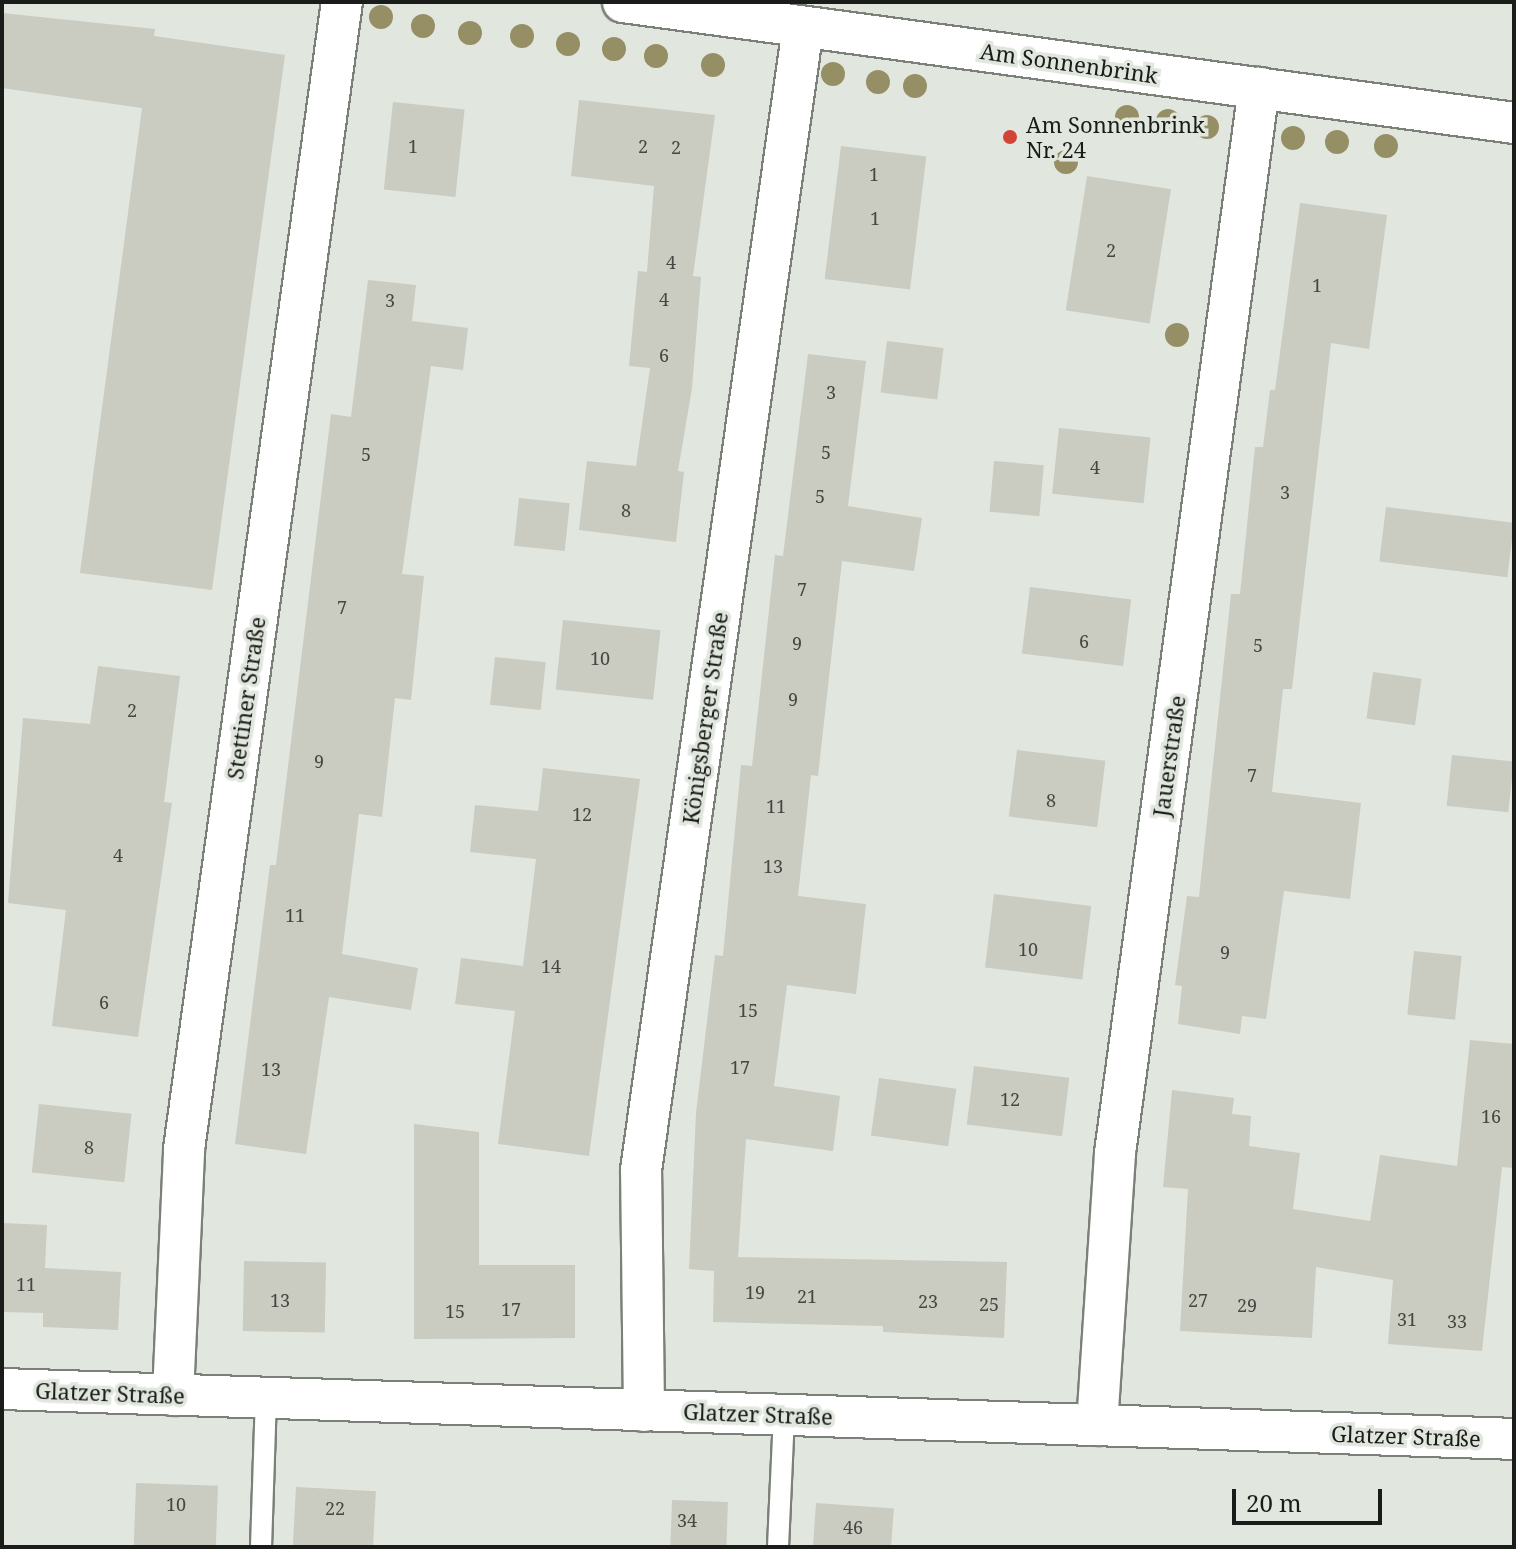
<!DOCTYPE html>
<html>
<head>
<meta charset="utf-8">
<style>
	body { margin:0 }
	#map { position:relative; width:1516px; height:1549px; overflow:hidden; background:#e1e7de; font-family:"Noto Serif",serif }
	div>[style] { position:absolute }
	.building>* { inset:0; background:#cacbc1; transform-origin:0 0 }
	.roads { filter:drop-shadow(2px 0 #7b8178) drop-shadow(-2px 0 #7b8178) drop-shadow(0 2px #7b8178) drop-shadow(0 -2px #7b8178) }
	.service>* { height:20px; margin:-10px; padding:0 10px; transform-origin:10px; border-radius:10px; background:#fff }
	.minor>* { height:40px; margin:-20px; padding:0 20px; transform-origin:20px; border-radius:20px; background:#fff }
	.trees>* { width:24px; height:24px; margin:-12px; border-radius:50%; background:#968f65 }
	.dots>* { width:22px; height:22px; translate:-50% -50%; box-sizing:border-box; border:4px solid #e1e7de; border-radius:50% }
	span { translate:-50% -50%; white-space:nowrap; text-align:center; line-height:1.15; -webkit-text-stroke:7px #e1e7de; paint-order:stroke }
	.number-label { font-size:18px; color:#454842 }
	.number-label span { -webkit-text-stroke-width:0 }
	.street-label { font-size:22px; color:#191c18 }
	.poi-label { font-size:22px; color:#191c18 }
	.left { translate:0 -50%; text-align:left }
	.frame { position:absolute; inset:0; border:4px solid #191c18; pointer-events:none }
	.scale { position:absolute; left:1232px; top:1489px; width:150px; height:36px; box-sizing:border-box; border:4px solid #191c18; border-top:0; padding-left:10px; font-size:24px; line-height:28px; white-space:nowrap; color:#191c18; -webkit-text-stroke:6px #e1e7de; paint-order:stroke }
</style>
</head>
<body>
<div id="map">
	<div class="building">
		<div style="clip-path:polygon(2px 13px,155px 29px,154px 36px,285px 55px,212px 590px,80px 573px,142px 108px,2px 88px)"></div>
		<div style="clip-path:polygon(579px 100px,715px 115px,693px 276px,701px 277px,692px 388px,678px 471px,684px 472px,676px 542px,579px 530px,587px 461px,636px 466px,650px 368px,629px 366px,638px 271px,647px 272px,654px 186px,571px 176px)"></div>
		<div style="left:393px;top:102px;width:72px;height:88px;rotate:6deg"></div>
		<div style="left:841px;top:146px;width:86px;height:134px;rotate:7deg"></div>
		<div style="left:1087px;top:176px;width:85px;height:136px;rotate:9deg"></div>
		<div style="clip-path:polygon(1300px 203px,1387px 215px,1369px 349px,1331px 343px,1292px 689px,1283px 689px,1272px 792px,1361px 803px,1350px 899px,1284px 891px,1266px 1019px,1242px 1016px,1240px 1034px,1178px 1024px,1182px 986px,1175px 985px,1187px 896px,1199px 897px,1231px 594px,1240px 594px,1255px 447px,1263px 447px,1270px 390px,1275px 390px)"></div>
		<div style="clip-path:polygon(368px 280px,416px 285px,412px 321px,468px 328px,463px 370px,431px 366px,402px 574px,424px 576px,411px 700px,395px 698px,382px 817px,359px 814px,342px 954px,418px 968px,411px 1010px,329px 997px,306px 1154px,235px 1144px,270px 865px,276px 865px,331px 414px,351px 417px)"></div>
		<div style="left:887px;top:341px;width:57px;height:52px;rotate:7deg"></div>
		<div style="clip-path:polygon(808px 354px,866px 361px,848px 506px,922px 518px,914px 571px,842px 561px,818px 776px,811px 775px,798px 896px,866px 904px,856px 994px,787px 985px,774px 1086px,840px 1096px,833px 1151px,746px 1139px,738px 1257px,1007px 1262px,1004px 1338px,883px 1332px,883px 1326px,713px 1322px,714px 1271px,689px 1269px,696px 1113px,715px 955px,723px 956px,741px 765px,752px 766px,775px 555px,783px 556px)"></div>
		<div style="left:1059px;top:428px;width:92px;height:66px;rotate:6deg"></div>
		<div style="left:994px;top:461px;width:50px;height:51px;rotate:5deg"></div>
		<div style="left:519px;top:498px;width:51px;height:48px;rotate:6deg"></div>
		<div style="left:1386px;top:507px;width:129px;height:55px;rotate:7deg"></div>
		<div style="left:1030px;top:587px;width:102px;height:67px;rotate:7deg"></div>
		<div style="left:563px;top:620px;width:98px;height:70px;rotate:6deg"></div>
		<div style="left:495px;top:657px;width:51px;height:48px;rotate:6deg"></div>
		<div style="clip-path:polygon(98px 666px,180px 676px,164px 802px,172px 803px,138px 1037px,52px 1026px,66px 910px,8px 903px,23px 718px,90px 724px)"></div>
		<div style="left:1373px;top:672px;width:49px;height:47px;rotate:8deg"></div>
		<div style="left:1017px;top:750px;width:89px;height:67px;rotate:7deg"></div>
		<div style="left:1452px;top:755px;width:62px;height:51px;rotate:6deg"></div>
		<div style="clip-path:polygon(543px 768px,640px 779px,589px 1156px,498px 1144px,515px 1011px,455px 1004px,461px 958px,523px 966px,536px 859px,470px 852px,475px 805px,538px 811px)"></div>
		<div style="left:994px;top:894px;width:98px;height:74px;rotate:7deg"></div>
		<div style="left:1414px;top:951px;width:48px;height:64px;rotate:6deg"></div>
		<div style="clip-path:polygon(1470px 1040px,1514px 1044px,1514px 1168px,1502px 1167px,1482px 1351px,1388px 1344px,1393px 1280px,1316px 1267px,1312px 1338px,1180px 1331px,1188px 1189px,1163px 1187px,1172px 1090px,1234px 1098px,1232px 1114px,1251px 1116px,1249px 1146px,1300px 1153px,1293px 1209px,1370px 1221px,1380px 1155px,1457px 1166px)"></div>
		<div style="left:974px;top:1066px;width:96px;height:59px;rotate:7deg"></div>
		<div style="left:879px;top:1078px;width:78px;height:58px;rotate:8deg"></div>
		<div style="left:39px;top:1104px;width:93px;height:69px;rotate:6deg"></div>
		<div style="clip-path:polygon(414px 1124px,479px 1132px,479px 1265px,575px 1265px,575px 1338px,414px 1339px)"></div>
		<div style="clip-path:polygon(2px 1223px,47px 1225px,45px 1268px,121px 1272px,118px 1330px,43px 1327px,43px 1313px,2px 1312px)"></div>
		<div style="left:244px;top:1261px;width:82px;height:70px;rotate:1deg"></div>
		<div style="left:136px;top:1483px;width:82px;height:64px;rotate:2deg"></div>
		<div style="left:296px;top:1487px;width:80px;height:60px;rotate:3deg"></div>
		<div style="left:672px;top:1500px;width:56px;height:47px;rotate:2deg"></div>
		<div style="left:816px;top:1503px;width:78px;height:44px;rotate:4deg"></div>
	</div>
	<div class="roads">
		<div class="service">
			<div style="left:261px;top:1547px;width:149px;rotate:-88.1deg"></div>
			<div style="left:778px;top:1547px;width:132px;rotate:-87.4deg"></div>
		</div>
		<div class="minor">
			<div style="left:623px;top:2px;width:899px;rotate:7.73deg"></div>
			<div style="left:2px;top:1389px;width:1513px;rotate:1.89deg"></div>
			<div style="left:173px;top:1395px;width:246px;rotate:-87.4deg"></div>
			<div style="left:184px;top:1149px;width:1158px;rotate:-82.16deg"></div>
			<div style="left:644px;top:1411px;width:241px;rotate:-90.7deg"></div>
			<div style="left:641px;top:1170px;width:1154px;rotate:-81.93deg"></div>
			<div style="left:1097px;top:1425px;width:273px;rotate:-86.2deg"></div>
			<div style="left:1115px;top:1153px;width:1075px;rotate:-82.3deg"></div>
		</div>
	</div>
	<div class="trees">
		<div style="left:381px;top:17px"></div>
		<div style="left:423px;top:26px"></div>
		<div style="left:470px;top:33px"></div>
		<div style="left:522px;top:36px"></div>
		<div style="left:568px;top:44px"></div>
		<div style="left:614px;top:49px"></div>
		<div style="left:656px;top:56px"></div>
		<div style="left:713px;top:65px"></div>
		<div style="left:833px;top:74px"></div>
		<div style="left:878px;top:82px"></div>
		<div style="left:915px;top:86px"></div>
		<div style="left:1127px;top:117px"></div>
		<div style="left:1168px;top:121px"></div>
		<div style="left:1207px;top:127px"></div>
		<div style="left:1293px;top:138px"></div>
		<div style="left:1337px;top:142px"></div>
		<div style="left:1386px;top:146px"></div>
		<div style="left:1066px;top:162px"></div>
		<div style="left:1177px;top:335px"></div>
	</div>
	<div class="dots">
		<div style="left:1010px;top:137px;background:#d14436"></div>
	</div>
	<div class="number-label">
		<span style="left:413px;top:146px">1</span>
		<span style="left:643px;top:146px">2</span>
		<span style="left:676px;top:147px">2</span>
		<span style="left:874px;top:174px">1</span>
		<span style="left:875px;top:218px">1</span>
		<span style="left:1111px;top:250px">2</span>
		<span style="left:671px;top:262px">4</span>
		<span style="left:1317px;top:285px">1</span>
		<span style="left:664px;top:299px">4</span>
		<span style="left:390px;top:300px">3</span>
		<span style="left:664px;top:355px">6</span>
		<span style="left:831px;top:392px">3</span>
		<span style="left:826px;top:452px">5</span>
		<span style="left:366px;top:454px">5</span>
		<span style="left:1095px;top:467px">4</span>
		<span style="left:1285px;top:492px">3</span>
		<span style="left:820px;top:496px">5</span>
		<span style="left:626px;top:510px">8</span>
		<span style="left:802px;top:589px">7</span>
		<span style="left:342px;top:607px">7</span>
		<span style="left:1084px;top:641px">6</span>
		<span style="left:797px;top:643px">9</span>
		<span style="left:1258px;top:645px">5</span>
		<span style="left:600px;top:658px">10</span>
		<span style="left:793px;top:699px">9</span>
		<span style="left:132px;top:710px">2</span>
		<span style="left:319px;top:761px">9</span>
		<span style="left:1252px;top:775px">7</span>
		<span style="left:1051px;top:800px">8</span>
		<span style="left:776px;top:806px">11</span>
		<span style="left:582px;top:814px">12</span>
		<span style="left:118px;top:855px">4</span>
		<span style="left:773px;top:866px">13</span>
		<span style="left:295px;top:915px">11</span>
		<span style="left:1028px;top:949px">10</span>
		<span style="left:1225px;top:952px">9</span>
		<span style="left:551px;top:966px">14</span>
		<span style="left:104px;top:1002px">6</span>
		<span style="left:748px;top:1010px">15</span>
		<span style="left:740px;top:1067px">17</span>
		<span style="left:271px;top:1069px">13</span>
		<span style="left:1010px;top:1099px">12</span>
		<span style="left:1491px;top:1116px">16</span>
		<span style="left:89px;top:1147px">8</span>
		<span style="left:26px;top:1284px">11</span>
		<span style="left:755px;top:1292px">19</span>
		<span style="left:807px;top:1296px">21</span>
		<span style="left:280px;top:1300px">13</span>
		<span style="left:1198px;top:1300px">27</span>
		<span style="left:928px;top:1301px">23</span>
		<span style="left:989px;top:1304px">25</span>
		<span style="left:1247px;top:1305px">29</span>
		<span style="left:511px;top:1309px">17</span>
		<span style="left:455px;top:1311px">15</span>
		<span style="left:1407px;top:1319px">31</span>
		<span style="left:1457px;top:1321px">33</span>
		<span style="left:176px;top:1504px">10</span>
		<span style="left:335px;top:1508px">22</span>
		<span style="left:687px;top:1520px">34</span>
		<span style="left:853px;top:1527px">46</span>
	</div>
	<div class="street-label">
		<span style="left:1069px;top:63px;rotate:8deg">Am Sonnenbrink</span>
		<span style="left:246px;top:698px;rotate:-82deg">Stettiner Straße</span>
		<span style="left:705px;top:718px;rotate:-82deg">Königsberger Straße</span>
		<span style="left:1169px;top:756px;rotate:-82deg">Jauerstraße</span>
		<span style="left:110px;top:1393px;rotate:2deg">Glatzer Straße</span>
		<span style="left:758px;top:1414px;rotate:2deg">Glatzer Straße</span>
		<span style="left:1406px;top:1436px;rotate:2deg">Glatzer Straße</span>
	</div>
	<div class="poi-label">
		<span class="left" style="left:1026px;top:137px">Am Sonnenbrink<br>Nr. 24</span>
	</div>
	<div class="frame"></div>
	<div class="scale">20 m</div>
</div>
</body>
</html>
